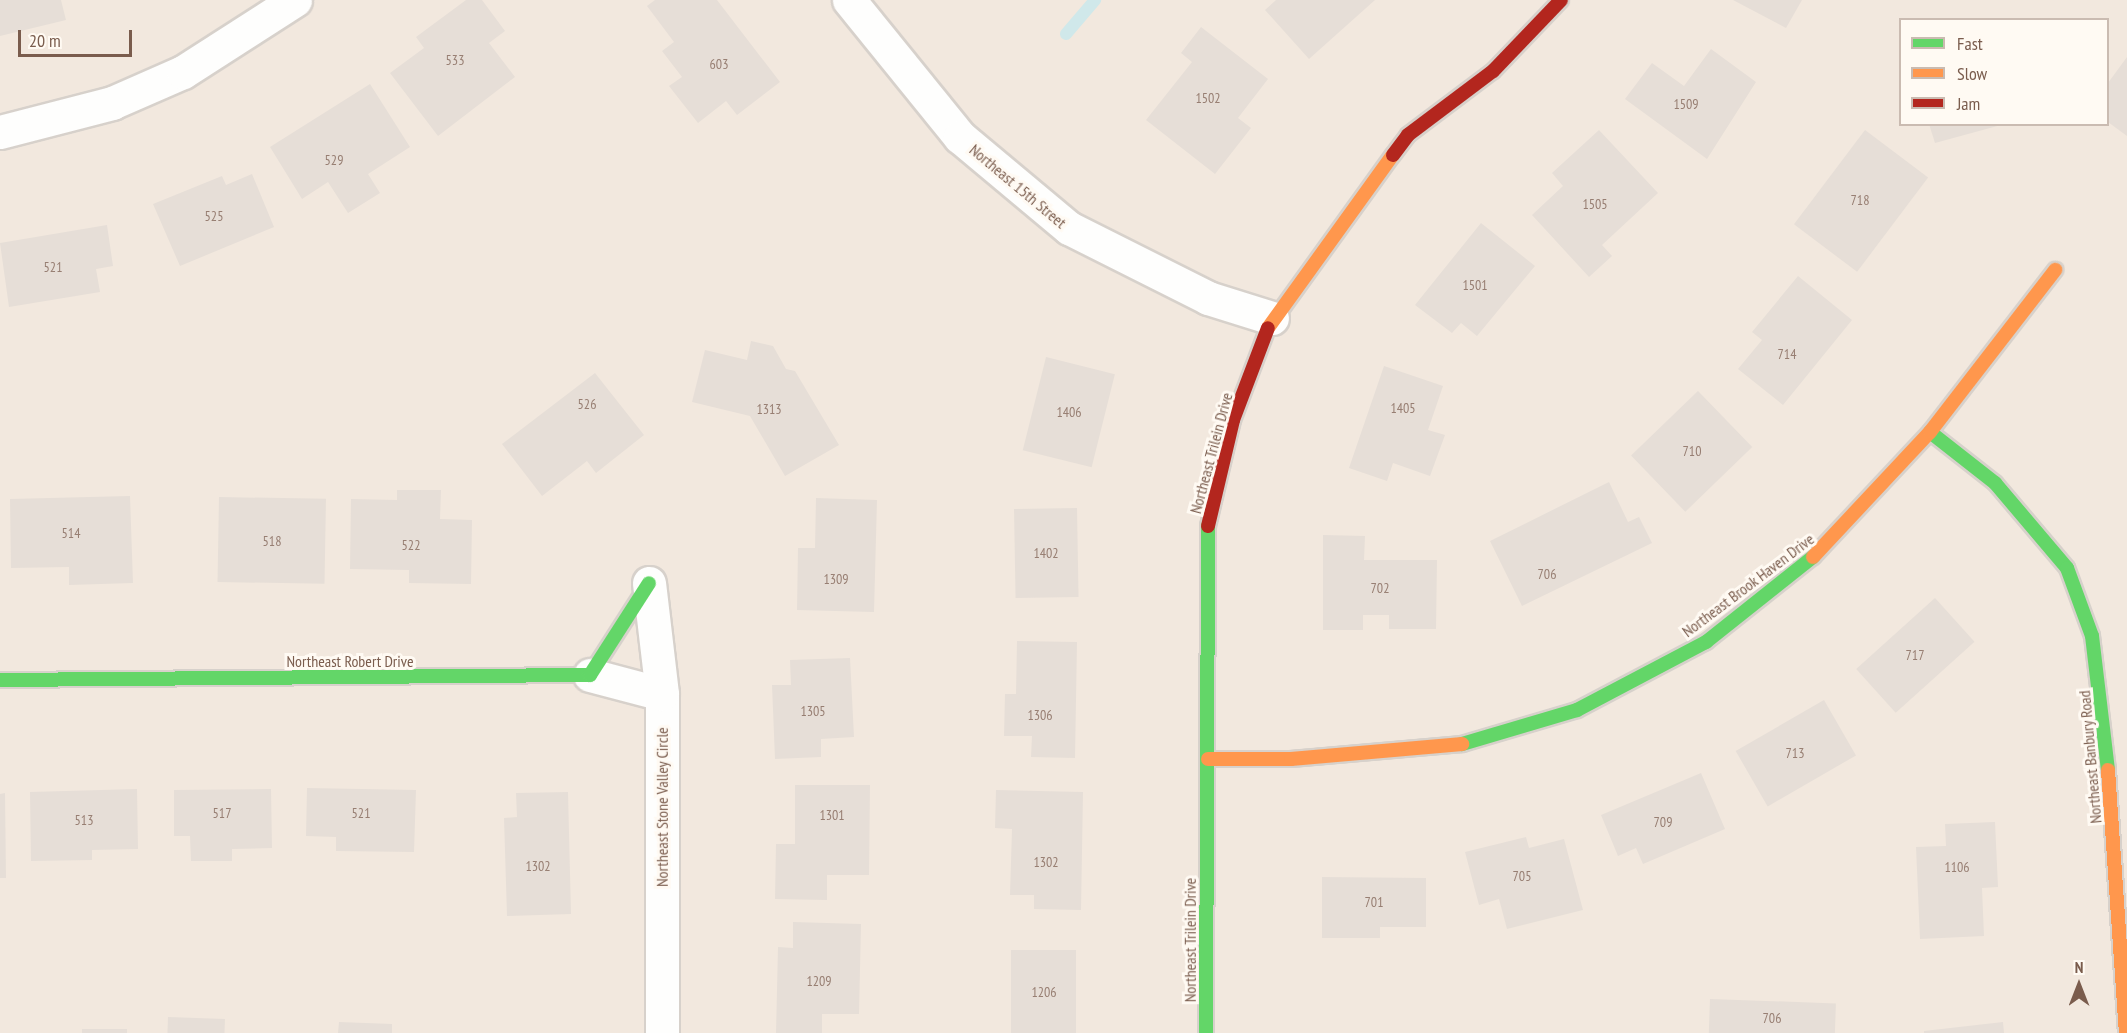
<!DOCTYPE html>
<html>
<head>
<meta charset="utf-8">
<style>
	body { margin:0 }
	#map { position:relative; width:2127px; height:1033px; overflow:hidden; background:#f9f5f0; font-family:"PT Sans Narrow",sans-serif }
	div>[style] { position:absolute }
	.residential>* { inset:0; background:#f2e8de }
	.stream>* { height:12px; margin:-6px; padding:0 6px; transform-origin:6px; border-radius:6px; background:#d0e8ea }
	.building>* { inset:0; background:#e6ded7; transform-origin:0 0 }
	.roads { filter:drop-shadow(2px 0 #d7d1cb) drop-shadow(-2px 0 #d7d1cb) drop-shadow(0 2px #d7d1cb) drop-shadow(0 -2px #d7d1cb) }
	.street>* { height:33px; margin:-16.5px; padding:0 16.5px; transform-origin:16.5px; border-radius:16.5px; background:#fefefd }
	.fast>* { height:14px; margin:-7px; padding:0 7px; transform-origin:7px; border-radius:7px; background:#63d668 }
	.slow>* { height:14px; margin:-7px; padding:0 7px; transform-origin:7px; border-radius:7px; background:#ff974d }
	.jam>* { height:14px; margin:-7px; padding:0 7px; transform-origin:7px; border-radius:7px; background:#b3261e }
	span { translate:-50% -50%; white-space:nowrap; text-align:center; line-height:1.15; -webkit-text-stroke:6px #fffaf3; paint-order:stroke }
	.number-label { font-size:14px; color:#977e72 }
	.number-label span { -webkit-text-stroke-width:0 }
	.street-label { font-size:16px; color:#7a5c4d }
	.legend { position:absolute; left:1899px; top:18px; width:210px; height:108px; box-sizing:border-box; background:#fffaf3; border:2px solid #cabbb1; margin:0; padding:8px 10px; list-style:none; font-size:18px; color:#7a5c4d }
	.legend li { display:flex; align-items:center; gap:12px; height:30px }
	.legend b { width:30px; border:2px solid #cabbb1 }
	.north { position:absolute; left:2049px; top:955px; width:60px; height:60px; -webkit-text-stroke:4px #fffaf3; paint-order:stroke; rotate:0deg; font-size:16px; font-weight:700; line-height:24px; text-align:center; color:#7a5c4d }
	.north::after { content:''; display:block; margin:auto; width:21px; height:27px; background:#7a5c4d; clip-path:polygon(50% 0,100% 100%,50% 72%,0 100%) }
	.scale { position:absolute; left:18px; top:30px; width:114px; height:27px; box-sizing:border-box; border:3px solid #7a5c4d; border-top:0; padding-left:8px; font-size:18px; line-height:21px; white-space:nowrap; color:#7a5c4d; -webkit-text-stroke:4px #fffaf3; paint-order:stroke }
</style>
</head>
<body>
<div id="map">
	<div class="residential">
		<div style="clip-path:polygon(evenodd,0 0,2127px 0,2127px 1033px,0 1033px,0 0,1900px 20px,2108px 20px,2108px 124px,1900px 124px,1900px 20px)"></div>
	</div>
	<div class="stream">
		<div style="left:1066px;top:34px;width:45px;rotate:-49.5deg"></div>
	</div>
	<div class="building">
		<div style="clip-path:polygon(0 0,61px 0,66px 20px,0 36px)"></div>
		<div style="clip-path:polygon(466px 0,482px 0,505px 31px,489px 43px,515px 77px,438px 136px,390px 73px,424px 48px,416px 37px)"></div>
		<div style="clip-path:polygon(655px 0,717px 0,780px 82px,737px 115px,726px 101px,698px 123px,669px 86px,682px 77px,662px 51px,674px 42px,647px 6px)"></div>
		<div style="clip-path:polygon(1276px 0,1375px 0,1309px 59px,1265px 10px)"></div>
		<div style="clip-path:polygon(1733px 0,1802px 0,1786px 28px)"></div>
		<div style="clip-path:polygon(1201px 27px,1268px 79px,1238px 118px,1251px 128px,1215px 174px,1146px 120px,1192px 62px,1181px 53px)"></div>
		<div style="clip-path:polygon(1711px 49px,1756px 82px,1707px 159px,1625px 99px,1652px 63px,1684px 86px)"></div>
		<div style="clip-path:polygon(2127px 57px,2127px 136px,2108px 122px,2108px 83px)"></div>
		<div style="clip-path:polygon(370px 84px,410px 147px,368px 174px,380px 193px,348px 213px,328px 182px,302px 199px,270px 147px)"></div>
		<div style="clip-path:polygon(1929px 124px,2001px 124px,2001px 125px,1935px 143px)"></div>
		<div style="clip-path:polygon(1599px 130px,1658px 193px,1602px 245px,1612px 256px,1589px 277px,1532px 215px,1563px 186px,1552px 173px)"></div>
		<div style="left:1865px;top:130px;width:79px;height:118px;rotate:37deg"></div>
		<div style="clip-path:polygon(252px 174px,274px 227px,180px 266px,153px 204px,222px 176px,226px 185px)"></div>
		<div style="clip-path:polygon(1481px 223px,1535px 266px,1477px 336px,1461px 323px,1452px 333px,1415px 305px)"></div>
		<div style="clip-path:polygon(107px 225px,113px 266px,96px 269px,100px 292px,9px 307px,0 243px)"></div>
		<div style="clip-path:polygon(1798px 276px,1852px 320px,1783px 405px,1738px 369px,1762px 340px,1752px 332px)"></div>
		<div style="clip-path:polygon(751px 341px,773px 346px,786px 369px,795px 371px,839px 445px,785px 476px,750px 416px,692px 402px,705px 350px,747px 360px)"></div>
		<div style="left:1046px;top:357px;width:71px;height:96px;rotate:14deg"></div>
		<div style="clip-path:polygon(1384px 366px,1443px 386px,1428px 430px,1445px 435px,1430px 476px,1393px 463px,1387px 481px,1349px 468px)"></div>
		<div style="clip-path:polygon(595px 373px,644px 435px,596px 473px,587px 461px,542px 496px,502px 444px)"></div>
		<div style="left:1698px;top:391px;width:78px;height:93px;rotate:46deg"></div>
		<div style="clip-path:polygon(1609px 482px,1628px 522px,1639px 517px,1652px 543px,1522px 606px,1490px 541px)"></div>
		<div style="clip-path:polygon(397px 490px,441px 490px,440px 519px,472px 520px,471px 584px,409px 583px,409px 570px,350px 569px,351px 499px,397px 500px)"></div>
		<div style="clip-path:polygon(130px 496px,133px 583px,69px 585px,69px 567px,11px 568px,10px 499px)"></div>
		<div style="left:219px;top:497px;width:107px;height:85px;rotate:1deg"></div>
		<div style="clip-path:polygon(816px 498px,877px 500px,874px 612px,797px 610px,798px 548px,815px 548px)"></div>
		<div style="left:1077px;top:508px;width:89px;height:63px;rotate:89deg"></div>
		<div style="clip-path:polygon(1323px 535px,1365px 536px,1364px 560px,1437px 560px,1436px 629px,1389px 629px,1389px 615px,1363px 615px,1363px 630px,1323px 630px)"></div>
		<div style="left:1935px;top:598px;width:59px;height:106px;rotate:48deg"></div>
		<div style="clip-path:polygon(1017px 641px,1077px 642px,1075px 758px,1031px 757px,1032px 736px,1004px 736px,1005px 694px,1016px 694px)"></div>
		<div style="clip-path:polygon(850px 658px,854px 737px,821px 739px,821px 757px,775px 759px,772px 685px,791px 685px,790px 660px)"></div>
		<div style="left:1824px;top:700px;width:64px;height:102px;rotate:60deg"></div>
		<div style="clip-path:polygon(1701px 773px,1725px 829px,1643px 864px,1636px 848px,1618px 856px,1601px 815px)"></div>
		<div style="clip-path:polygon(795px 785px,870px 785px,869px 875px,827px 875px,827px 900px,775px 899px,776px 844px,795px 844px)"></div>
		<div style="clip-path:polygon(307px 788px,416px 790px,414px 852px,336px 851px,336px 837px,306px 836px)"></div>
		<div style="clip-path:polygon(137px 789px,138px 849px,92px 850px,92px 860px,31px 861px,30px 792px)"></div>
		<div style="clip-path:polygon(271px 789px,272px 848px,232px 849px,232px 861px,191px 861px,190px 836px,174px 836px,174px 790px)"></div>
		<div style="clip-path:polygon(996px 790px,1083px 792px,1081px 910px,1034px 909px,1034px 895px,1010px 895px,1012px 829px,995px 828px)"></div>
		<div style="clip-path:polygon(568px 792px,571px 914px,507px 916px,504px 818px,517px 817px,516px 793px)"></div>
		<div style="clip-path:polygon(5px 793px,6px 878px,0 878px,0 794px)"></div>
		<div style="clip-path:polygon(1995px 822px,1998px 887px,1982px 888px,1984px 936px,1920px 939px,1916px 847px,1946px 846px,1945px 824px)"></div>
		<div style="clip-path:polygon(1526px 837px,1529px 848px,1564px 839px,1583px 910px,1507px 929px,1499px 899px,1479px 905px,1465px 852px)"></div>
		<div style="clip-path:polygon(1322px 877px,1426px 878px,1426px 927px,1380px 927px,1380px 938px,1322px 938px)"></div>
		<div style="clip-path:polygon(793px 922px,861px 924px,859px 1014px,822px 1014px,822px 1033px,776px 1033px,778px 947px,793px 948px)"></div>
		<div style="left:1011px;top:950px;width:65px;height:83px"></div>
		<div style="left:1710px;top:999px;width:126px;height:34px;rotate:2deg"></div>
		<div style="left:168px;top:1017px;width:57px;height:16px;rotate:2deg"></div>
		<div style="clip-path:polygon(339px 1022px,392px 1024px,392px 1033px,338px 1033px)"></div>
		<div style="clip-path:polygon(2003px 1022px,2004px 1033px,1924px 1033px,1924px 1031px)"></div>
		<div style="left:82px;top:1029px;width:45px;height:4px"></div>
	</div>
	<div class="roads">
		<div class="street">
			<div style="left:849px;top:0;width:176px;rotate:51deg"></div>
			<div style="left:960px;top:137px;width:142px;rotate:39.9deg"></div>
			<div style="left:1069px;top:228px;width:156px;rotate:26.7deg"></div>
			<div style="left:1208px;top:298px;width:67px;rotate:17.4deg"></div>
			<div style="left:0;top:132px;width:116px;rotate:-14.5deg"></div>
			<div style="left:112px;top:103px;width:77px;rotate:-23.6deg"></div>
			<div style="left:183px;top:72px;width:133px;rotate:-32.7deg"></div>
			<div style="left:649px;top:583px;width:112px;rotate:83.3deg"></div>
			<div style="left:662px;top:694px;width:339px;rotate:90deg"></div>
			<div style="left:590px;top:675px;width:74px;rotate:14.8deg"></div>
		</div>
		<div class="fast">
			<div style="left:1930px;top:432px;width:83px;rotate:38.1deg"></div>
			<div style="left:1995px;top:483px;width:111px;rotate:49.7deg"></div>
			<div style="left:2067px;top:568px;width:72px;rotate:69.8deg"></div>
			<div style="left:2092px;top:636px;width:135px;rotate:83.2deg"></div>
			<div style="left:0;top:680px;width:590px;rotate:-0.49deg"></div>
			<div style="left:590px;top:675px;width:109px;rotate:-57.3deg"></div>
			<div style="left:1462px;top:744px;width:120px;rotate:-16.5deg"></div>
			<div style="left:1577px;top:710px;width:146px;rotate:-27.8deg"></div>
			<div style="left:1706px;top:642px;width:137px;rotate:-38.5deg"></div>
			<div style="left:1206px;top:1033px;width:507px;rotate:-89.77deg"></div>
		</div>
		<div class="slow">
			<div style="left:1268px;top:328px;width:213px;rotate:-54.2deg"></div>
			<div style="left:1813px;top:557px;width:171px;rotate:-46.9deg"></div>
			<div style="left:1930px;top:432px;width:205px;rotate:-52.3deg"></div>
			<div style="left:1208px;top:759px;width:83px"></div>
			<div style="left:1291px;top:759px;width:172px;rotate:-5deg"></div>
			<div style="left:2108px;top:770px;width:264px;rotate:86.1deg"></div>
		</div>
		<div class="jam">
			<div style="left:1393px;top:155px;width:25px;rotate:-53deg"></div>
			<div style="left:1408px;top:135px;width:106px;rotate:-37deg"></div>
			<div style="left:1493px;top:71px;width:98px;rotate:-46.2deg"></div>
			<div style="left:1208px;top:526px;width:109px;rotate:-76.7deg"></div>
			<div style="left:1233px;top:420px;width:98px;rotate:-69.2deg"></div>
		</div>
	</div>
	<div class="number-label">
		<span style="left:455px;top:60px">533</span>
		<span style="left:719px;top:64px">603</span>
		<span style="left:1208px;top:98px">1502</span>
		<span style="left:1686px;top:104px">1509</span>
		<span style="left:334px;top:160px">529</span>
		<span style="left:1860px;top:200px">718</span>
		<span style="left:1595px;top:204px">1505</span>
		<span style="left:214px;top:216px">525</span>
		<span style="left:53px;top:267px">521</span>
		<span style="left:1475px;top:285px">1501</span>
		<span style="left:1787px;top:354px">714</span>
		<span style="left:587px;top:404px">526</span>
		<span style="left:1403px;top:408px">1405</span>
		<span style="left:769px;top:409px">1313</span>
		<span style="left:1069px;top:412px">1406</span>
		<span style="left:1692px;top:451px">710</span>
		<span style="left:71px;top:533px">514</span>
		<span style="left:272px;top:541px">518</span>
		<span style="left:411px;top:545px">522</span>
		<span style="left:1046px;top:553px">1402</span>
		<span style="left:1547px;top:574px">706</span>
		<span style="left:836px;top:579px">1309</span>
		<span style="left:1380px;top:588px">702</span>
		<span style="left:1915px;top:655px">717</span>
		<span style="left:813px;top:711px">1305</span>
		<span style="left:1040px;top:715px">1306</span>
		<span style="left:1795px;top:753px">713</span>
		<span style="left:222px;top:813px">517</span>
		<span style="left:361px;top:813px">521</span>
		<span style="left:832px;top:815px">1301</span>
		<span style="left:84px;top:820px">513</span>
		<span style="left:1663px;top:822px">709</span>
		<span style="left:1046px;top:862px">1302</span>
		<span style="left:538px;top:866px">1302</span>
		<span style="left:1957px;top:867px">1106</span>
		<span style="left:1522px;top:876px">705</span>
		<span style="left:1374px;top:902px">701</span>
		<span style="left:819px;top:981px">1209</span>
		<span style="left:1044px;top:992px">1206</span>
		<span style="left:1772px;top:1018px">706</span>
	</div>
	<div class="street-label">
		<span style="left:1018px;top:186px;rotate:40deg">Northeast 15th Street</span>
		<span style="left:1211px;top:453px;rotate:-75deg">Northeast Trilein Drive</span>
		<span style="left:1748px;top:585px;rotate:-37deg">Northeast Brook Haven Drive</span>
		<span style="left:350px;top:661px">Northeast Robert Drive</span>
		<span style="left:2090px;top:757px;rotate:-95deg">Northeast Banbury Road</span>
		<span style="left:662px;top:807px;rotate:-90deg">Northeast Stone Valley Circle</span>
		<span style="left:1190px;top:940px;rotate:-90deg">Northeast Trilein Drive</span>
	</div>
	<ul class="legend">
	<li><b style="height:8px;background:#63d668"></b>Fast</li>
	<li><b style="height:8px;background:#ff974d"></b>Slow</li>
	<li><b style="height:8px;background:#b3261e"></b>Jam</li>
	</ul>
	<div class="north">N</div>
	<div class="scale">20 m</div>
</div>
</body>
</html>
